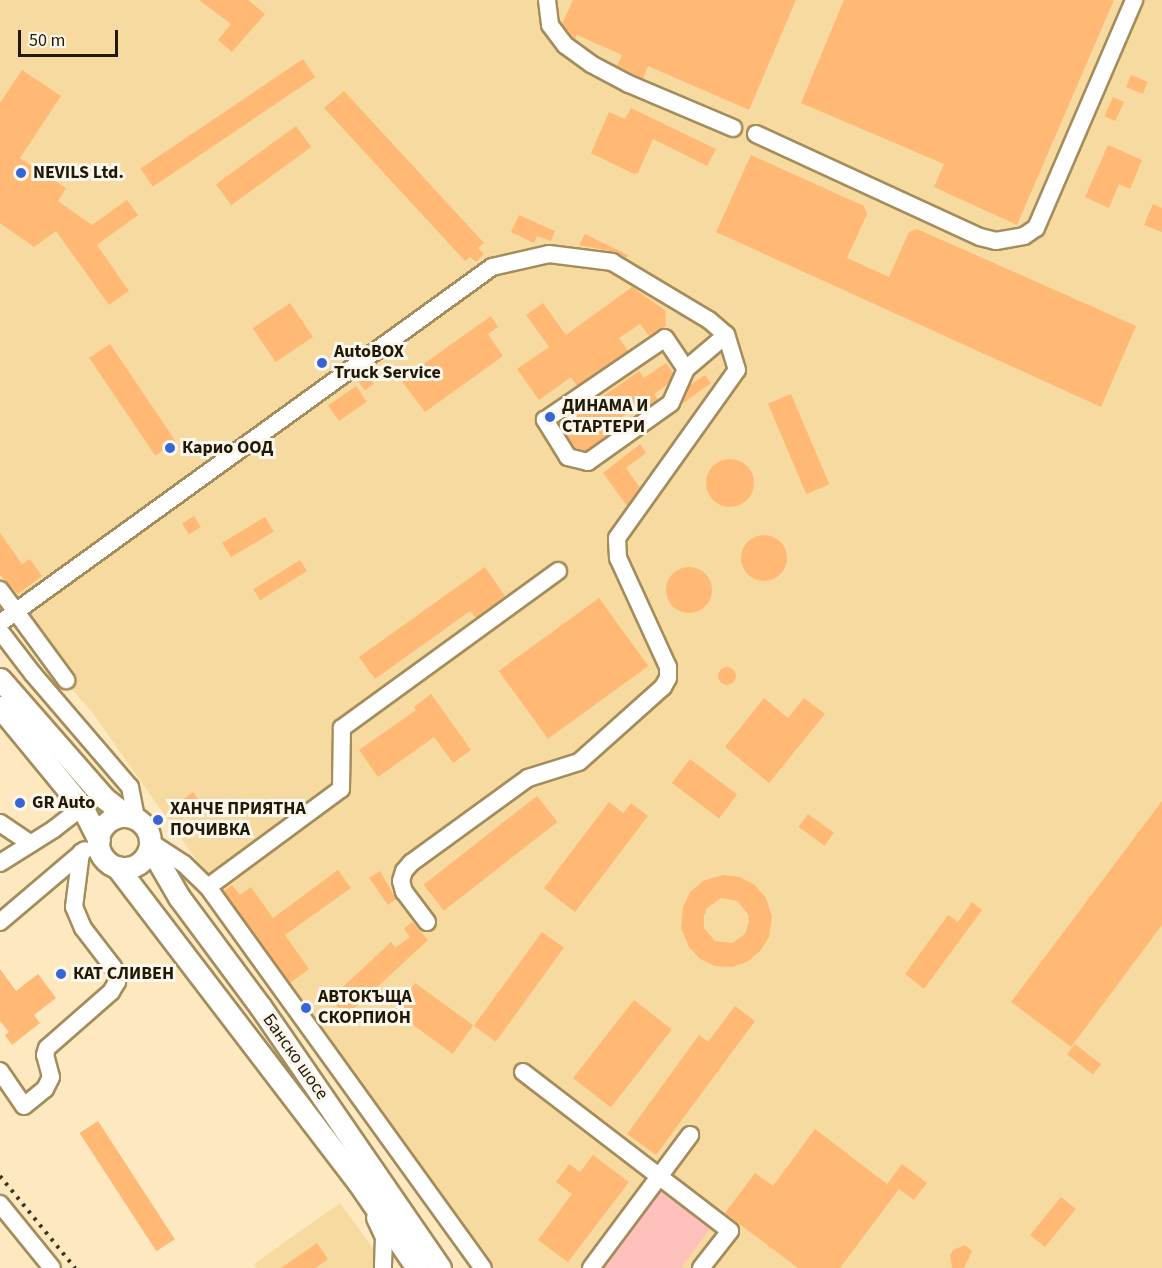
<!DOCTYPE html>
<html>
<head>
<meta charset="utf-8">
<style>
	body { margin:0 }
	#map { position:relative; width:1162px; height:1268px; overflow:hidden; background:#fde8c0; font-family:"Source Sans 3",sans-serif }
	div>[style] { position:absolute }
	.built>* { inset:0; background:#f7da9f }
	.green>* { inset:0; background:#fdc0bb }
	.building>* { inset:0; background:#ffb975; transform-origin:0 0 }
	.round { border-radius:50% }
	.roads { filter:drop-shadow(2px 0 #a48d5c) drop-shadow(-2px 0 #a48d5c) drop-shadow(0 2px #a48d5c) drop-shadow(0 -2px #a48d5c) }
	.minor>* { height:16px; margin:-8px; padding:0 8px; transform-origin:8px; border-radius:8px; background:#fff }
	.major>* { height:21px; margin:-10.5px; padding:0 10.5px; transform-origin:10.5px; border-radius:10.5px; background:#fff }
	.major>.ring { margin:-10.5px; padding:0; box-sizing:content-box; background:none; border:21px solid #fff; border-radius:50% }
	.rail>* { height:4px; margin-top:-2px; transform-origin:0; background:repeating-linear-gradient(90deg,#3d321d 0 3px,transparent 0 9px) }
	.dots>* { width:16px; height:16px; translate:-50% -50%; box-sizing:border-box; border:3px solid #fcf7ed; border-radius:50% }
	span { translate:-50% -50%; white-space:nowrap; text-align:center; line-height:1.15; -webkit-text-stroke:6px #fcf7ed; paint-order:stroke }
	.poi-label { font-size:18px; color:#211805; font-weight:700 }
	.left { translate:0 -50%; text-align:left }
	.street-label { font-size:18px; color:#211805 }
	.scale { position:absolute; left:18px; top:30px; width:100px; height:27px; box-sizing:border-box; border:3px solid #211805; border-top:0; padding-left:8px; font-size:18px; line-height:21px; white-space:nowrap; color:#211805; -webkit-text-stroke:4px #fcf7ed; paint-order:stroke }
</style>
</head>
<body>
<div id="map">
	<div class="built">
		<div style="clip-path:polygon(0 0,1162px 0,1162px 1268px,484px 1268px,92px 712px,0 609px)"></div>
		<div style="clip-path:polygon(340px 1203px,387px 1268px,257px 1268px,254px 1264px)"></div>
	</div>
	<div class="green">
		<div style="clip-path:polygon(657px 1187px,711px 1227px,681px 1268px,597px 1268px)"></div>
	</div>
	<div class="building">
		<div style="clip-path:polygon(199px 0,248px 0,265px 14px,232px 52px,218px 40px,231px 24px)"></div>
		<div style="clip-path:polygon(573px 0,796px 0,749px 110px,648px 66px,643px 79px,617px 66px,622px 55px,577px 35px,575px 39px,562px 24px)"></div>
		<div style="clip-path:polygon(844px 0,1114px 0,1017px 225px,934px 187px,944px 164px,801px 103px)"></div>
		<div style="left:303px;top:59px;width:22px;height:196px;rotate:56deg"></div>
		<div style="clip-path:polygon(22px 70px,61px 96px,20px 158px,66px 188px,58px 201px,92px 225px,127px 200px,138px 215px,97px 245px,129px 291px,109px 305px,56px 231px,34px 247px,0 223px,0 103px)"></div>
		<div style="left:1131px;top:75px;width:18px;height:13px;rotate:22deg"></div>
		<div style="clip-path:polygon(344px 91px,484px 243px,478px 248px,484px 254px,476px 262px,470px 257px,465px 261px,324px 108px)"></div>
		<div style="left:1113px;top:97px;width:12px;height:21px;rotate:24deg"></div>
		<div style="clip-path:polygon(631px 108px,716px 149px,707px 166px,653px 139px,638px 173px,634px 174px,591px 153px,609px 112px,625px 119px)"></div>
		<div style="left:296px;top:126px;width:26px;height:99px;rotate:54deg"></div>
		<div style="clip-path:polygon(1108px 145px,1142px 160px,1130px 189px,1119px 184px,1109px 208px,1085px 197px)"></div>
		<div style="clip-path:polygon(751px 155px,864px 206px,867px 214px,847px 258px,889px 277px,909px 232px,917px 229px,1136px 326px,1101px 407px,716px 232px)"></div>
		<div style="clip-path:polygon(1153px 204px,1162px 208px,1162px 232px,1144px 225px)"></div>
		<div style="clip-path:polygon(519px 215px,555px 231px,551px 241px,537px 236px,534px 243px,511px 232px)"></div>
		<div style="clip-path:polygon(585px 234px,628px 255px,627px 258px,614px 252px,579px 245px)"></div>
		<div style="clip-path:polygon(632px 287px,665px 310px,666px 326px,649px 336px,640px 324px,619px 338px,628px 351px,577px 386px,571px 377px,539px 400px,517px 369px,549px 347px,526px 315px,543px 303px,566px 335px)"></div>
		<div style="left:290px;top:303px;width:41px;height:45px;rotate:56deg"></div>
		<div style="clip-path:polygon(491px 316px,498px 327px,488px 334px,503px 356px,425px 412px,401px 380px)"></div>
		<div style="left:110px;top:344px;width:118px;height:25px;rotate:56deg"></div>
		<div style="clip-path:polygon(666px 363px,673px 373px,668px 384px,654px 394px,658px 400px,649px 406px,645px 401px,607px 427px,611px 433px,586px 451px,575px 448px,561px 426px,639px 371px,644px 378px)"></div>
		<div style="left:367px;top:375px;width:11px;height:11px;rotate:52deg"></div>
		<div style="clip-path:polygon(705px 375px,711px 383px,682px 404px,690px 385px)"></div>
		<div style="left:356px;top:386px;width:19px;height:34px;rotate:55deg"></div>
		<div style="left:791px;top:394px;width:98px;height:25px;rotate:67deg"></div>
		<div style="clip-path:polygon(640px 444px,646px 453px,626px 468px,640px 488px,627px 506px,603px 473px)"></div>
		<div class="round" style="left:706px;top:459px;width:48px;height:48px"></div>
		<div style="left:194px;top:516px;width:13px;height:14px;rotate:58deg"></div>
		<div style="left:265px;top:517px;width:17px;height:50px;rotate:59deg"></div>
		<div style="clip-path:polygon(0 533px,22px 564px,30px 559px,42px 576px,18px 594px,0 575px)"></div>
		<div class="round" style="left:741px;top:535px;width:46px;height:46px"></div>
		<div style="left:300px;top:560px;width:13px;height:55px;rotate:58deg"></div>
		<div style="clip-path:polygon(485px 567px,505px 596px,476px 618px,470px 611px,375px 679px,359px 657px)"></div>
		<div class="round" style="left:666px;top:567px;width:46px;height:46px"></div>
		<div style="left:599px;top:598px;width:84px;height:124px;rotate:54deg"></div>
		<div class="round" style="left:718px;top:667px;width:18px;height:18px"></div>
		<div style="clip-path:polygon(431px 694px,471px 750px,453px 763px,434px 737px,378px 777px,359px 750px,416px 710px,414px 707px)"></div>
		<div style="clip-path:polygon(764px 698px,788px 718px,804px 698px,825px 714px,769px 783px,725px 747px)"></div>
		<div style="left:690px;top:759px;width:59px;height:30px;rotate:37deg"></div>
		<div style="left:193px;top:792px;width:14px;height:19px;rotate:54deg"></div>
		<div style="left:537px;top:796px;width:33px;height:144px;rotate:52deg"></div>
		<div style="clip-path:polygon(1162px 801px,1162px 925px,1071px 1047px,1011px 1002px)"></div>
		<div style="clip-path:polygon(609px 802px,623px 813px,631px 803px,648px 816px,575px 912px,544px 888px)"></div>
		<div style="left:808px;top:814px;width:32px;height:16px;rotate:36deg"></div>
		<div style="clip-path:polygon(338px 870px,351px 888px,285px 935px,309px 969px,290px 983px,224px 891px,232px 885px,240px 895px,251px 887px,273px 918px)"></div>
		<div style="clip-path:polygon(380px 871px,396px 899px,388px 905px,369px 878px)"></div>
		<div style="clip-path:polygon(evenodd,723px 875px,740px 877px,755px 885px,766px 898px,772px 917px,769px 937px,760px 951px,747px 962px,732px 967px,715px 966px,700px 959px,689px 947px,681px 928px,683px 907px,690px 892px,703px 881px,723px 875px,721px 898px,737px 901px,748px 914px,749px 922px,745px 934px,732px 943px,715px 941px,704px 928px,704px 916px,707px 908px,721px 898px)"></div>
		<div style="clip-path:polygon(972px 902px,982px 910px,924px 989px,905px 974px,948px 915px,958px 922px)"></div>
		<div style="clip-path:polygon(412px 922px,428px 940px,346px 1016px,330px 999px,391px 942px,395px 948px,410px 937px,404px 929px)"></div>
		<div style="left:542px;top:932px;width:27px;height:116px;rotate:36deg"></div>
		<div style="clip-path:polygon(0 969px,16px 991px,38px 974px,56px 998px,34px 1015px,40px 1023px,12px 1045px,5px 1035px,9px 1032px,0 1021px)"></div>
		<div style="left:415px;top:983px;width:72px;height:35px;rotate:36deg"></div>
		<div style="left:634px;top:1000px;width:48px;height:99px;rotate:38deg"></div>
		<div style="clip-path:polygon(735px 1006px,755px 1021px,656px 1155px,627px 1134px,699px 1035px,708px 1042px)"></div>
		<div style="left:1075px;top:1044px;width:33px;height:13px;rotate:38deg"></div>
		<div style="left:98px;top:1121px;width:141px;height:22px;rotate:57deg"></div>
		<div style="clip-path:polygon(815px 1129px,887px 1184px,902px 1164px,927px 1183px,914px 1200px,899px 1189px,840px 1268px,798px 1268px,725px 1213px,755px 1173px,773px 1186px)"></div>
		<div style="clip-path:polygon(593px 1155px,629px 1182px,568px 1262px,538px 1240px,572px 1194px,556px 1182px,569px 1164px,580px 1172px)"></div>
		<div style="left:1061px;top:1197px;width:19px;height:49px;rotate:39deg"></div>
		<div style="clip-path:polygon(317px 1243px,328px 1259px,316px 1268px,281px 1268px)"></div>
		<div style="clip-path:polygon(965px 1245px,972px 1251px,964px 1268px,952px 1268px,950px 1256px,953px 1250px)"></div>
	</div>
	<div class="roads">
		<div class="minor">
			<div style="left:547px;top:0;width:25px;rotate:83deg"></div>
			<div style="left:550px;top:25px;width:25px;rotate:53deg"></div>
			<div style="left:565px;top:45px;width:32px;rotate:36deg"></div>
			<div style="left:591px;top:64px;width:43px;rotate:27.8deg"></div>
			<div style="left:629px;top:84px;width:113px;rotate:22.9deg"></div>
			<div style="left:756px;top:134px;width:247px;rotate:24.7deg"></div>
			<div style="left:980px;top:237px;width:16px;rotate:14deg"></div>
			<div style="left:996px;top:241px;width:28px;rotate:-10deg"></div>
			<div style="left:1024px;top:236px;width:14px;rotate:-34deg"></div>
			<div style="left:1036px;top:228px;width:248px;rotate:-66.7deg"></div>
			<div style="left:0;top:590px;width:112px;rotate:53.7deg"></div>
			<div style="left:0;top:623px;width:607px;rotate:-35.89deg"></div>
			<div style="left:492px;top:267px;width:58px;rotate:-12.8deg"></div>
			<div style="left:549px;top:254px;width:64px;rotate:7.2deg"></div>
			<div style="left:612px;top:262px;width:113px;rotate:30.9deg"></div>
			<div style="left:709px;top:320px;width:23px;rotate:41deg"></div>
			<div style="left:726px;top:335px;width:52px;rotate:139.6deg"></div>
			<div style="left:686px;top:369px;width:37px;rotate:114deg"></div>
			<div style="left:671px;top:403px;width:102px;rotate:144.6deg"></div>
			<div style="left:588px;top:462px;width:21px;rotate:-166deg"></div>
			<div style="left:568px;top:457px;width:44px;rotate:-121.9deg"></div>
			<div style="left:545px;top:420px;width:145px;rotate:-34.3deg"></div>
			<div style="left:665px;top:338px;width:37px;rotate:56deg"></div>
			<div style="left:0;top:631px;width:54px;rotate:52.5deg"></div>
			<div style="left:33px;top:674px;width:149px;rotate:49.4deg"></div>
			<div style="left:130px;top:787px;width:33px;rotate:79deg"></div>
			<div style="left:0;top:823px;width:37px;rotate:34deg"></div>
			<div style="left:150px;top:842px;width:40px;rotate:32.9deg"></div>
			<div style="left:184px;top:864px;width:33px;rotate:44deg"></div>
			<div style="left:208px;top:887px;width:165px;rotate:-36.4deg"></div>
			<div style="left:341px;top:789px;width:61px;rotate:-89.1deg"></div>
			<div style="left:342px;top:728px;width:267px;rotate:-36deg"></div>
			<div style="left:0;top:863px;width:64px;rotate:-32.2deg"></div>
			<div style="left:54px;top:829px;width:36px;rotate:-38deg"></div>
			<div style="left:208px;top:887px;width:470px;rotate:54.2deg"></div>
			<div style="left:0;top:922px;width:111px;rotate:-40.3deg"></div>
			<div style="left:427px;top:922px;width:38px;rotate:-127deg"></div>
			<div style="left:404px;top:892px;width:11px;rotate:-105deg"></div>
			<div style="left:401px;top:881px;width:10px;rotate:-73deg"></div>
			<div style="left:404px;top:871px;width:11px;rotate:-49deg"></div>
			<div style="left:411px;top:863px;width:145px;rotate:-36deg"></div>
			<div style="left:528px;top:778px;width:53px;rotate:-17.4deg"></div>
			<div style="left:579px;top:762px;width:113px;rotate:-41.8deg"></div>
			<div style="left:663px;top:687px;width:10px;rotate:-61deg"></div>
			<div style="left:668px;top:678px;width:11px;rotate:-90deg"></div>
			<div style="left:668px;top:667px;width:120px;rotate:-114.6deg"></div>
			<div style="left:618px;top:558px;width:20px;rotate:-93deg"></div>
			<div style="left:617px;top:538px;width:206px;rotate:-54.5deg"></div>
			<div style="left:737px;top:370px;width:37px;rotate:-107deg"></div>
			<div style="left:0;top:1071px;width:42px;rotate:55.6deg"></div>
			<div style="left:24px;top:1106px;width:27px;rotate:-39deg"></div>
			<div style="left:45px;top:1089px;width:13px;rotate:-63deg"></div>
			<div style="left:51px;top:1077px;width:23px;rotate:-105deg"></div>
			<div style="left:45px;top:1055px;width:7px;rotate:-74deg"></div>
			<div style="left:47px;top:1048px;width:85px;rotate:-41.2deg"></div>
			<div style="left:111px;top:992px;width:12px;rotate:-59deg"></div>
			<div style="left:117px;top:982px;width:8px;rotate:-90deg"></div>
			<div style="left:117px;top:974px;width:8px;rotate:-120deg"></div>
			<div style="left:113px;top:967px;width:49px;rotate:-127.6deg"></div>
			<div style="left:83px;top:928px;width:23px;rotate:-113deg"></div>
			<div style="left:74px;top:907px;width:55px;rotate:-82.7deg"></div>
			<div style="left:523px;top:1072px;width:261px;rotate:37.5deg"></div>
			<div style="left:730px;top:1231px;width:47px;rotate:128.1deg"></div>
			<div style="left:0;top:1204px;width:82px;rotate:50.9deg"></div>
			<div style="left:375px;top:1218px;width:21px;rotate:65deg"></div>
			<div style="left:384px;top:1237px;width:31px;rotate:92deg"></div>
			<div style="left:591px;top:1268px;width:166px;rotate:-53.3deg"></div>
		</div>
		<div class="major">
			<div style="left:0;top:679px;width:158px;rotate:48.8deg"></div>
			<div style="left:104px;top:798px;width:29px;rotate:38deg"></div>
			<div style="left:0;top:707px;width:129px;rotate:50.6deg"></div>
			<div style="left:82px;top:807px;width:37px;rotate:63deg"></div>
			<div class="ring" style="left:98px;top:816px;width:31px;height:31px"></div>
			<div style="left:150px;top:847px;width:58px;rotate:59.9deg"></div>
			<div style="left:179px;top:897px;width:136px;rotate:53.4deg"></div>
			<div style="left:260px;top:1006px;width:318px;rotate:55.5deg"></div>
			<div style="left:117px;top:867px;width:397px;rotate:52.6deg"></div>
			<div style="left:358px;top:1182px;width:104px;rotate:55.5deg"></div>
		</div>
	</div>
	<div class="rail">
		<div style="left:0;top:1176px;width:119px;rotate:50.8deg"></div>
	</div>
	<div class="dots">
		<div style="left:21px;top:173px;background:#3765d5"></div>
		<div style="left:322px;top:363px;background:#3765d5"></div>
		<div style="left:550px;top:417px;background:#3765d5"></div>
		<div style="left:170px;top:448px;background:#3765d5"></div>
		<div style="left:20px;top:803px;background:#3765d5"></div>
		<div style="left:158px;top:820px;background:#3765d5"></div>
		<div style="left:61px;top:974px;background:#3765d5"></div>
		<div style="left:306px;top:1008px;background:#3765d5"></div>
	</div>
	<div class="poi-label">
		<span class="left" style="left:33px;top:173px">NEVILS Ltd.</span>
		<span class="left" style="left:334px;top:363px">AutoBOX<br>Truck Service</span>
		<span class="left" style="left:562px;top:417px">ДИНАМА И<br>СТАРТЕРИ</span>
		<span class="left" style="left:182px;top:448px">Карио ООД</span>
		<span class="left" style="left:32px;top:803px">GR Auto</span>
		<span class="left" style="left:170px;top:820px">ХАНЧЕ ПРИЯТНА<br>ПОЧИВКА</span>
		<span class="left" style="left:73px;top:974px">КАТ СЛИВЕН</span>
		<span class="left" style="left:318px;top:1008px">АВТОКЪЩА<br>СКОРПИОН</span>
	</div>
	<div class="street-label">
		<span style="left:295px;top:1057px;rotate:55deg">Банско шосе</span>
	</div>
	<div class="scale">50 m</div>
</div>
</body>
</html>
